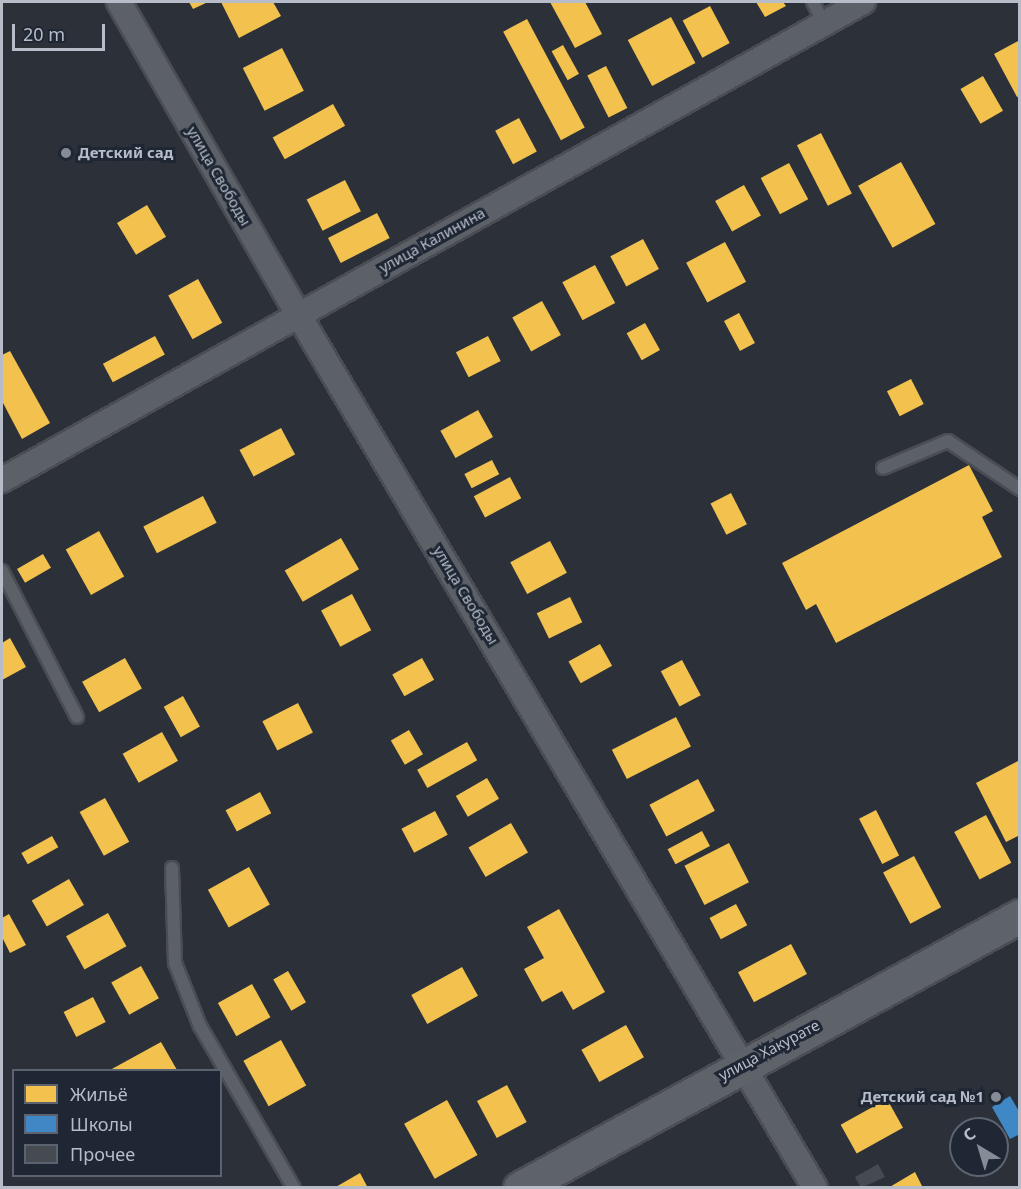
<!DOCTYPE html>
<html>
<head>
<meta charset="utf-8">
<style>
	body { margin:0 }
	#map { position:relative; width:1021px; height:1189px; overflow:hidden; background:#2c3139; font-family:"Noto Sans",sans-serif }
	div>[style] { position:absolute }
	.homes>* { inset:0; background:#f2c14e; transform-origin:0 0 }
	.schools>* { inset:0; background:#3f88c5 }
	.building>* { inset:0; background:#464a51 }
	.roads { filter:drop-shadow(2px 0 #4a4d54) drop-shadow(-2px 0 #4a4d54) drop-shadow(0 2px #4a4d54) drop-shadow(0 -2px #4a4d54) }
	.lane>* { height:12px; margin:-6px; padding:0 6px; transform-origin:6px; border-radius:6px; background:#5c6067 }
	.street>* { height:24px; margin:-12px; padding:0 12px; transform-origin:12px; border-radius:12px; background:#5c6067 }
	.primary>* { height:33px; margin:-16.5px; padding:0 16.5px; transform-origin:16.5px; border-radius:16.5px; background:#5e6269 }
	.dots>* { width:16px; height:16px; translate:-50% -50%; box-sizing:border-box; border:3px solid #1f2734; border-radius:50% }
	span { translate:-50% -50%; white-space:nowrap; text-align:center; line-height:1.15; -webkit-text-stroke:6px #1f2734; paint-order:stroke }
	.poi-label { font-size:15px; color:#b6bdc9; font-weight:700 }
	.left { translate:0 -50%; text-align:left }
	.right { translate:-100% -50%; text-align:right }
	.street-label { font-size:15px; color:#b6bdc9 }
	.frame { position:absolute; inset:0; border:3px solid #b6bdc9; pointer-events:none }
	.legend { position:absolute; left:12px; top:1069px; width:210px; height:108px; box-sizing:border-box; background:#1f2734; border:2px solid #5b6370; margin:0; padding:8px 10px; list-style:none; font-size:18px; color:#b6bdc9 }
	.legend li { display:flex; align-items:center; gap:12px; height:30px }
	.legend b { width:30px; border:2px solid #5b6370 }
	.north { position:absolute; left:949px; top:1117px; width:60px; height:60px; box-sizing:border-box; background:#1f2734; border:2px solid #5b6370; border-radius:50%; rotate:322deg; font-size:16px; font-weight:700; line-height:24px; text-align:center; color:#b6bdc9 }
	.north::after { content:''; display:block; margin:auto; width:21px; height:27px; background:#868c97; clip-path:polygon(50% 0,100% 100%,50% 72%,0 100%) }
	.scale { position:absolute; left:12px; top:24px; width:93px; height:27px; box-sizing:border-box; border:3px solid #b6bdc9; border-top:0; padding-left:8px; font-size:18px; line-height:21px; white-space:nowrap; color:#b6bdc9; -webkit-text-stroke:4px #1f2734; paint-order:stroke }
</style>
</head>
<body>
<div id="map">
	<div class="homes">
		<div style="clip-path:polygon(189px 2px,208px 2px,193px 9px)"></div>
		<div style="clip-path:polygon(221px 2px,273px 2px,281px 16px,239px 38px)"></div>
		<div style="clip-path:polygon(550px 2px,585px 2px,602px 34px,575px 48px)"></div>
		<div style="clip-path:polygon(756px 2px,783px 2px,786px 6px,765px 17px)"></div>
		<div style="left:710px;top:6px;width:42px;height:31px;rotate:62deg"></div>
		<div style="left:671px;top:17px;width:52px;height:49px;rotate:62deg"></div>
		<div style="left:527px;top:19px;width:123px;height:27px;rotate:62deg"></div>
		<div style="clip-path:polygon(1020px 40px,1020px 96px,1017px 97px,994px 54px)"></div>
		<div style="left:563px;top:45px;width:33px;height:13px;rotate:61deg"></div>
		<div style="left:282px;top:48px;width:48px;height:44px;rotate:63deg"></div>
		<div style="left:606px;top:66px;width:47px;height:21px;rotate:63deg"></div>
		<div style="left:983px;top:76px;width:40px;height:26px;rotate:60deg"></div>
		<div style="left:333px;top:104px;width:25px;height:69px;rotate:61deg"></div>
		<div style="left:519px;top:118px;width:38px;height:27px;rotate:62deg"></div>
		<div style="left:821px;top:133px;width:68px;height:27px;rotate:63deg"></div>
		<div style="left:901px;top:162px;width:71px;height:49px;rotate:61deg"></div>
		<div style="left:789px;top:163px;width:41px;height:32px;rotate:62deg"></div>
		<div style="left:345px;top:180px;width:35px;height:43px;rotate:63deg"></div>
		<div style="left:744px;top:185px;width:35px;height:33px;rotate:61deg"></div>
		<div style="left:147px;top:205px;width:37px;height:35px;rotate:59deg"></div>
		<div style="left:377px;top:213px;width:28px;height:55px;rotate:63deg"></div>
		<div style="left:643px;top:239px;width:34px;height:37px;rotate:62deg"></div>
		<div style="left:725px;top:242px;width:45px;height:44px;rotate:62deg"></div>
		<div style="left:595px;top:265px;width:43px;height:37px;rotate:62deg"></div>
		<div style="left:198px;top:279px;width:50px;height:34px;rotate:61deg"></div>
		<div style="left:542px;top:301px;width:39px;height:34px;rotate:61deg"></div>
		<div style="left:739px;top:313px;width:34px;height:17px;rotate:62deg"></div>
		<div style="left:645px;top:323px;width:31px;height:21px;rotate:61deg"></div>
		<div style="left:155px;top:336px;width:21px;height:59px;rotate:62deg"></div>
		<div style="left:488px;top:336px;width:28px;height:36px;rotate:63deg"></div>
		<div style="clip-path:polygon(10px 351px,50px 423px,22px 439px,2px 401px,2px 355px)"></div>
		<div style="left:911px;top:379px;width:28px;height:27px;rotate:63deg"></div>
		<div style="left:478px;top:410px;width:31px;height:43px;rotate:61deg"></div>
		<div style="left:281px;top:428px;width:30px;height:47px;rotate:62deg"></div>
		<div style="left:492px;top:460px;width:16px;height:31px;rotate:63deg"></div>
		<div style="clip-path:polygon(969px 465px,993px 511px,982px 517px,1002px 557px,836px 643px,816px 604px,806px 610px,782px 563px)"></div>
		<div style="left:510px;top:477px;width:24px;height:41px;rotate:62deg"></div>
		<div style="left:731px;top:493px;width:35px;height:23px;rotate:63deg"></div>
		<div style="left:203px;top:496px;width:30px;height:67px;rotate:63deg"></div>
		<div style="left:99px;top:531px;width:52px;height:38px;rotate:61deg"></div>
		<div style="left:341px;top:538px;width:36px;height:65px;rotate:60deg"></div>
		<div style="left:550px;top:541px;width:36px;height:45px;rotate:62deg"></div>
		<div style="left:43px;top:554px;width:16px;height:30px;rotate:60deg"></div>
		<div style="left:352px;top:594px;width:41px;height:35px;rotate:62deg"></div>
		<div style="left:570px;top:597px;width:28px;height:37px;rotate:64deg"></div>
		<div style="clip-path:polygon(10px 638px,26px 667px,2px 680px,2px 643px)"></div>
		<div style="left:600px;top:644px;width:25px;height:36px;rotate:61deg"></div>
		<div style="left:125px;top:658px;width:35px;height:49px;rotate:61deg"></div>
		<div style="left:422px;top:658px;width:25px;height:34px;rotate:61deg"></div>
		<div style="left:682px;top:660px;width:40px;height:24px;rotate:62deg"></div>
		<div style="left:183px;top:696px;width:35px;height:22px;rotate:61deg"></div>
		<div style="left:298px;top:703px;width:33px;height:40px;rotate:63deg"></div>
		<div style="left:676px;top:717px;width:33px;height:72px;rotate:63deg"></div>
		<div style="left:409px;top:730px;width:28px;height:21px;rotate:60deg"></div>
		<div style="left:162px;top:732px;width:33px;height:45px;rotate:61deg"></div>
		<div style="left:467px;top:742px;width:21px;height:57px;rotate:61deg"></div>
		<div style="clip-path:polygon(1018px 761px,1020px 835px,1006px 842px,976px 783px)"></div>
		<div style="left:487px;top:778px;width:24px;height:36px;rotate:60deg"></div>
		<div style="left:698px;top:779px;width:36px;height:55px;rotate:62deg"></div>
		<div style="left:260px;top:792px;width:24px;height:39px;rotate:62deg"></div>
		<div style="left:105px;top:798px;width:50px;height:29px;rotate:61deg"></div>
		<div style="left:876px;top:810px;width:51px;height:19px;rotate:63deg"></div>
		<div style="left:435px;top:811px;width:27px;height:38px;rotate:62deg"></div>
		<div style="left:986px;top:815px;width:54px;height:36px;rotate:62deg"></div>
		<div style="left:511px;top:823px;width:34px;height:49px;rotate:60deg"></div>
		<div style="left:702px;top:831px;width:17px;height:39px;rotate:62deg"></div>
		<div style="left:52px;top:836px;width:13px;height:35px;rotate:61deg"></div>
		<div style="left:729px;top:843px;width:44px;height:50px;rotate:63deg"></div>
		<div style="left:914px;top:856px;width:58px;height:35px;rotate:62deg"></div>
		<div style="left:249px;top:867px;width:43px;height:47px;rotate:61deg"></div>
		<div style="left:69px;top:879px;width:30px;height:43px;rotate:60deg"></div>
		<div style="left:736px;top:904px;width:24px;height:30px;rotate:62deg"></div>
		<div style="clip-path:polygon(559px 909px,605px 992px,573px 1010px,562px 991px,542px 1002px,524px 969px,544px 958px,527px 927px)"></div>
		<div style="left:108px;top:913px;width:38px;height:48px;rotate:61deg"></div>
		<div style="clip-path:polygon(9px 914px,26px 945px,10px 953px,2px 937px,2px 918px)"></div>
		<div style="left:791px;top:944px;width:34px;height:60px;rotate:62deg"></div>
		<div style="left:141px;top:966px;width:37px;height:34px;rotate:61deg"></div>
		<div style="left:462px;top:967px;width:33px;height:58px;rotate:61deg"></div>
		<div style="left:288px;top:971px;width:36px;height:17px;rotate:60deg"></div>
		<div style="left:252px;top:984px;width:38px;height:39px;rotate:61deg"></div>
		<div style="left:93px;top:997px;width:28px;height:33px;rotate:63deg"></div>
		<div style="left:626px;top:1025px;width:37px;height:51px;rotate:61deg"></div>
		<div style="left:281px;top:1040px;width:52px;height:43px;rotate:61deg"></div>
		<div style="clip-path:polygon(161px 1042px,177px 1070px,110px 1070px)"></div>
		<div style="left:507px;top:1085px;width:42px;height:34px;rotate:62deg"></div>
		<div style="left:887px;top:1099px;width:33px;height:53px;rotate:61deg"></div>
		<div style="left:447px;top:1100px;width:63px;height:49px;rotate:61deg"></div>
		<div style="clip-path:polygon(915px 1172px,923px 1188px,888px 1188px)"></div>
		<div style="clip-path:polygon(360px 1173px,368px 1188px,334px 1188px)"></div>
	</div>
	<div class="schools">
		<div style="clip-path:polygon(1010px 1096px,1020px 1113px,1020px 1134px,1010px 1139px,992px 1107px)"></div>
	</div>
	<div class="building">
		<div style="clip-path:polygon(878px 1164px,885px 1177px,861px 1188px,855px 1177px)"></div>
	</div>
	<div class="roads">
		<div class="lane">
			<div style="left:813px;top:2px;width:25px;rotate:63deg"></div>
			<div style="left:883px;top:468px;width:70px;rotate:-22.6deg"></div>
			<div style="left:948px;top:441px;width:87px;rotate:33.7deg"></div>
			<div style="left:2px;top:571px;width:164px;rotate:62.8deg"></div>
			<div style="left:172px;top:868px;width:95px;rotate:88.2deg"></div>
			<div style="left:175px;top:963px;width:68px;rotate:68.4deg"></div>
			<div style="left:200px;top:1026px;width:187px;rotate:59.9deg"></div>
		</div>
		<div class="street">
			<div style="left:119px;top:2px;width:360px;rotate:60.2deg"></div>
			<div style="left:298px;top:314px;width:1015px;rotate:59.39deg"></div>
			<div style="left:2px;top:480px;width:985px;rotate:-29.04deg"></div>
		</div>
		<div class="primary">
			<div style="left:520px;top:1188px;width:569px;rotate:-28.55deg"></div>
		</div>
	</div>
	<div class="dots">
		<div style="left:66px;top:153px;background:#868c97"></div>
		<div style="left:996px;top:1097px;background:#868c97"></div>
	</div>
	<div class="poi-label">
		<span class="left" style="left:78px;top:153px">Детский сад</span>
		<span class="right" style="left:984px;top:1097px">Детский сад №1</span>
	</div>
	<div class="street-label">
		<span style="left:219px;top:176px;rotate:60deg">улица Свободы</span>
		<span style="left:432px;top:240px;rotate:-29deg">улица Калинина</span>
		<span style="left:466px;top:595px;rotate:59deg">улица Свободы</span>
		<span style="left:769px;top:1050px;rotate:-28deg">улица Хакурате</span>
	</div>
	<div class="frame"></div>
	<ul class="legend">
	<li><b style="height:16px;background:#f2c14e"></b>Жильё</li>
	<li><b style="height:16px;background:#3f88c5"></b>Школы</li>
	<li><b style="height:16px;background:#464a51"></b>Прочее</li>
	</ul>
	<div class="north">С</div>
	<div class="scale">20 m</div>
</div>
</body>
</html>
